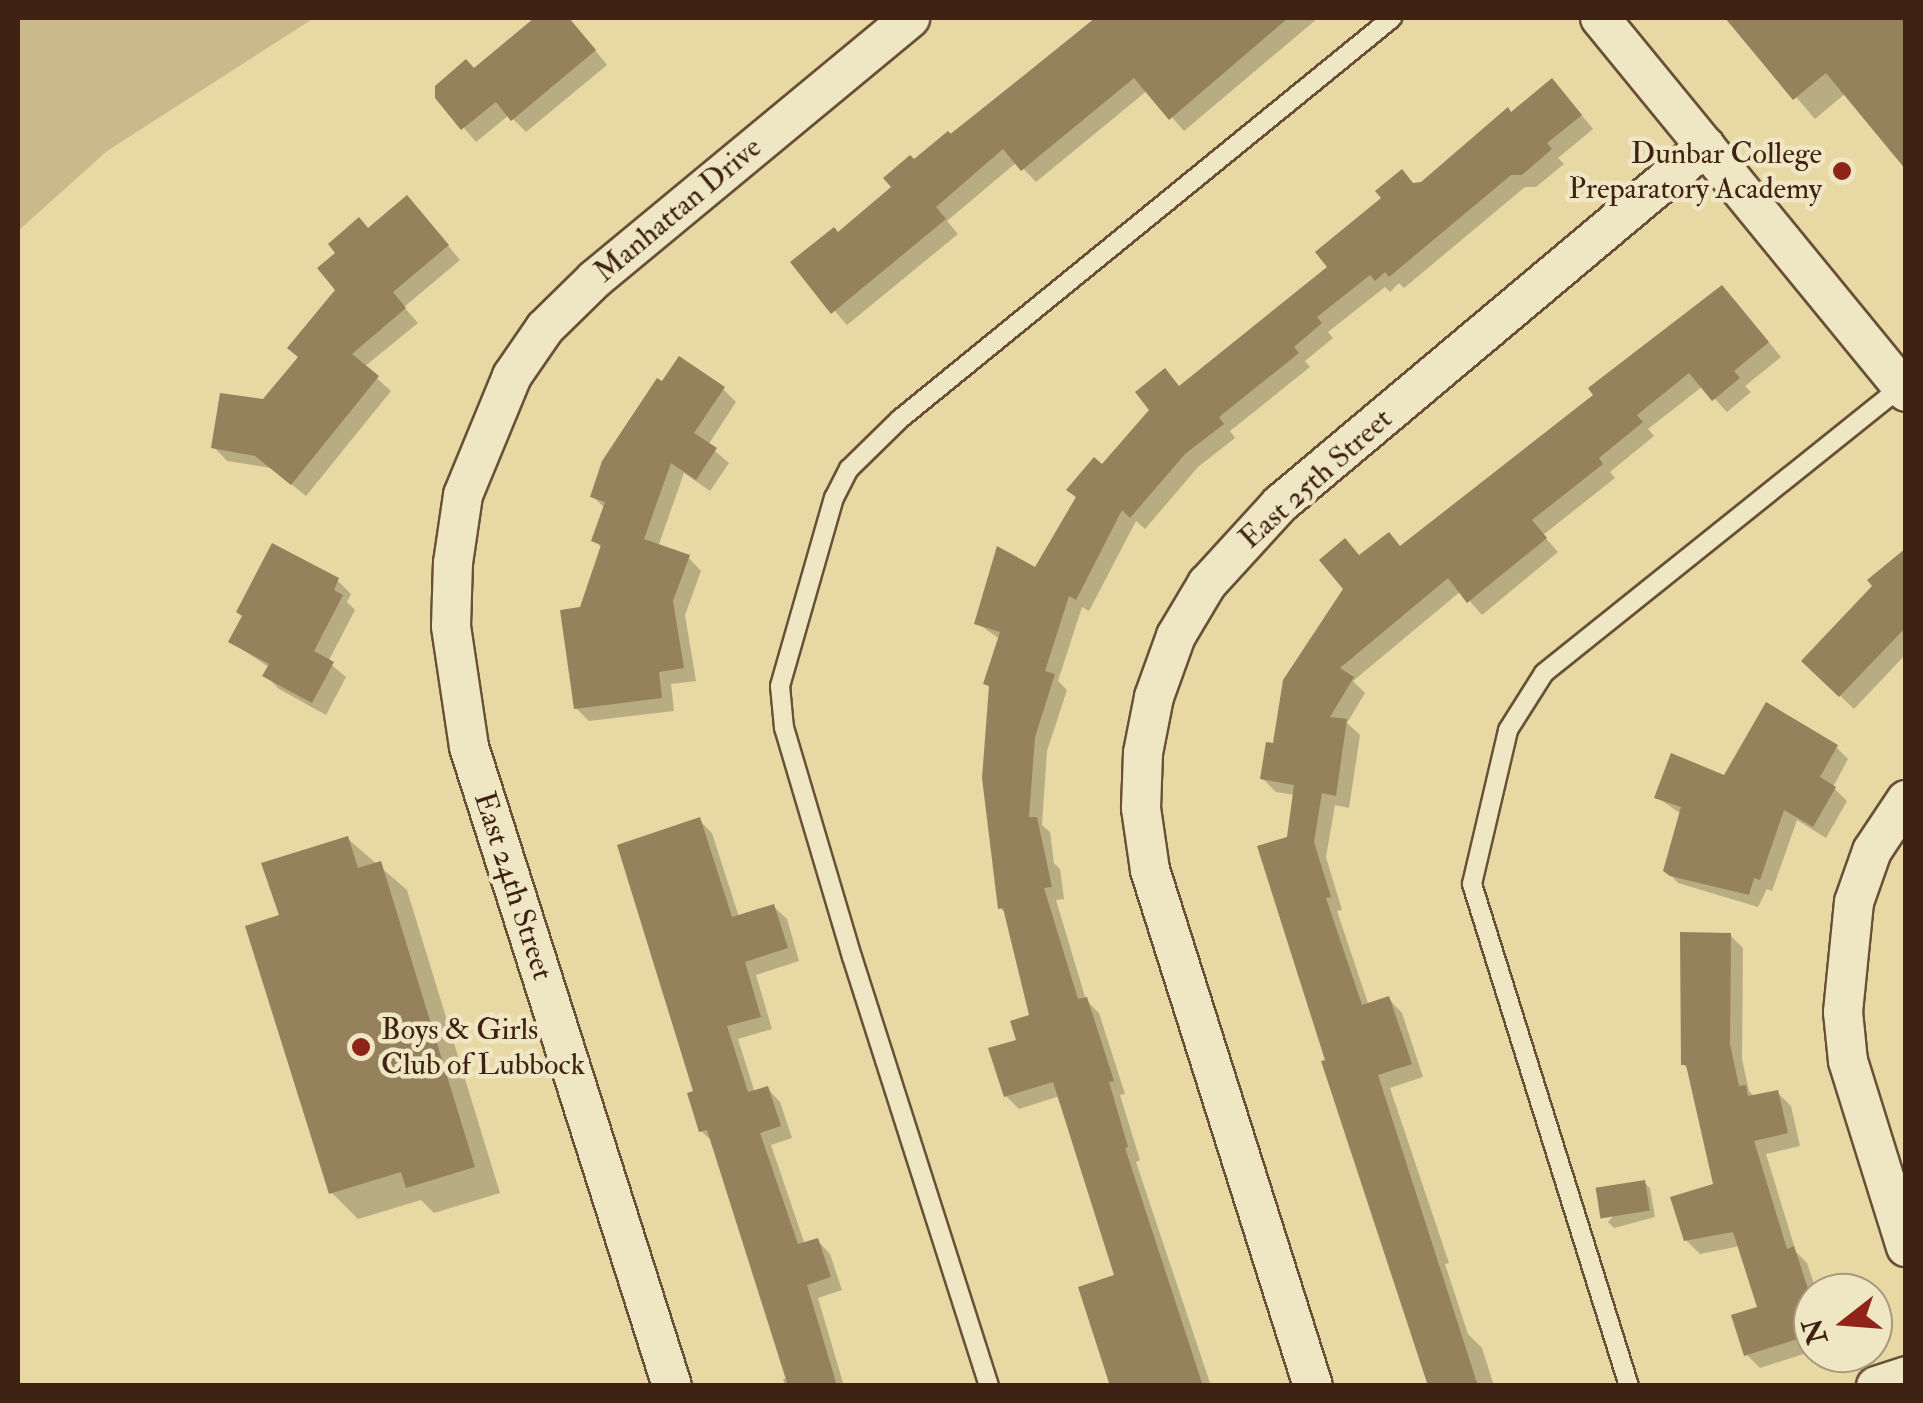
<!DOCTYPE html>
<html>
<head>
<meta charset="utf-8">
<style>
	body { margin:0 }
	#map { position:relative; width:1923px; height:1403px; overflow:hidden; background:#e7d8a4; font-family:"IM FELL Double Pica",serif }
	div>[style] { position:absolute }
	.green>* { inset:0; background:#cab98b }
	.shadow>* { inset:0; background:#0003 }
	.building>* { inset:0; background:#96815d; transform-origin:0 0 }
	.roads { filter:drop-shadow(2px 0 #695036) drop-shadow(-2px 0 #695036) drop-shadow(0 2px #695036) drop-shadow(0 -2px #695036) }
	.service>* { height:18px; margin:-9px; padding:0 9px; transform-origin:9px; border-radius:9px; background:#efe6c4 }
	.minor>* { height:38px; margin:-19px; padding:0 19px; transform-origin:19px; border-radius:19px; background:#efe6c4 }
	.dots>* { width:28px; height:28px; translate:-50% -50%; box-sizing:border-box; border:5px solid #efe6c4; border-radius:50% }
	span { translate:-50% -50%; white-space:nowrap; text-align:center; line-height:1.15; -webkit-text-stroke:9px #efe6c4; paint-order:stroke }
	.poi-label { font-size:30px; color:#3f2211 }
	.right { translate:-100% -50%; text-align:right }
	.left { translate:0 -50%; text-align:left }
	.street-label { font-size:30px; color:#3f2211 }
	.frame { position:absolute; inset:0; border:20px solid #3f2211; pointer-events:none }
	.north { position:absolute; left:1793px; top:1273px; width:100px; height:100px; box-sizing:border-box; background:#efe6c4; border:2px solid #a9987c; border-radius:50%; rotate:253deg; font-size:28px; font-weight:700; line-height:40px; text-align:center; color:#3f2211 }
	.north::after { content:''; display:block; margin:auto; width:35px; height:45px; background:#8f2418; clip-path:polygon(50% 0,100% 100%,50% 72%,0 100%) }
</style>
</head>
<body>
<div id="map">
	<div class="green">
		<div style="clip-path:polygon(18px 18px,314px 18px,107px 151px,18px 231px)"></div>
	</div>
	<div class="shadow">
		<div style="clip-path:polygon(538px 18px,569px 18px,607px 65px,526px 132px,509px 115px,476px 142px,438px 97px)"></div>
		<div style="clip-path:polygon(1098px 18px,1318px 18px,1184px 131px,1148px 90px,1036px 182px,1017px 162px,947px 221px,958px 234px,847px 325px,793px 263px,839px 235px,895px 188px,914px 162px)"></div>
		<div style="clip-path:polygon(1728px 18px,1906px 18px,1906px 166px,1846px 93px,1815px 119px)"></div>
		<div style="clip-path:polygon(1565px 95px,1593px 129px,1558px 158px,1564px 164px,1536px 187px,1525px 187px,1404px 288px,1399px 283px,1390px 292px,1385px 287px,1328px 332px,1333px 338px,1305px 361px,1310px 367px,1230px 431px,1235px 438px,1198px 467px,1145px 529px,1136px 521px,1089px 611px,1082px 607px,1058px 681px,1067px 690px,1047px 751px,1042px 825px,1050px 832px,1054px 863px,1060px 869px,1064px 899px,1056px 900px,1086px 1000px,1099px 1013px,1125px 1094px,1120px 1095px,1140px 1160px,1136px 1162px,1211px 1386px,1104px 1386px,1112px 1383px,1117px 1277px,1060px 1096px,1019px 1109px,1006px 1096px,1019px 1042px,1032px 1017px,1007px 914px,1000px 908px,992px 689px,986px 684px,1001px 640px,977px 623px,1036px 570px,1078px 499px,1069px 490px,1103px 468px,1181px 388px,1330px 268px,1414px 185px,1422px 184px,1512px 115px)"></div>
		<div style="clip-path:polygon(420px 212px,460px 260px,404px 307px,418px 323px,364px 367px,391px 391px,306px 496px,271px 468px,227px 461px,214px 447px,264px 402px,301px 358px,369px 231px)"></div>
		<div style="clip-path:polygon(1735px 301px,1781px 357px,1745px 386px,1751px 392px,1727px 412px,1703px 386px,1648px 429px,1654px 436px,1610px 472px,1615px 478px,1543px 535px,1558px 552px,1482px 615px,1461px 591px,1353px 681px,1365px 693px,1347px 723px,1360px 735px,1349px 808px,1335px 805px,1326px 857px,1342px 910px,1337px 911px,1369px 1006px,1389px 999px,1402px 1013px,1423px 1077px,1390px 1088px,1449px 1263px,1445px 1264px,1468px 1334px,1482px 1348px,1494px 1386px,1431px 1386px,1328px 1061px,1289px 838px,1295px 795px,1276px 792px,1263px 779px,1360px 557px,1402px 548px)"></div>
		<div style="clip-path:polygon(723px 389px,736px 402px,708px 445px,729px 463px,710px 491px,684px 473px,658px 547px,688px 557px,701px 571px,685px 615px,696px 681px,671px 684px,674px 711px,589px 721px,576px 708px,581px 609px,603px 549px,594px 540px,605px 508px,592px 496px)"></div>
		<div style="clip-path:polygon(1906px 551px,1906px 654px,1854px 709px,1804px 661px)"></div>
		<div style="clip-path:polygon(338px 581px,351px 594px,347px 602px,355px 610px,328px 662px,346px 677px,326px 715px,279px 689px,266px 676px,270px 668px,231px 642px)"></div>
		<div style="clip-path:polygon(1836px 747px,1848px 759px,1833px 787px,1847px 801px,1826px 838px,1797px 820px,1772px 891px,1767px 889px,1758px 907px,1678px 883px,1666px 870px,1681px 814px,1657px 797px)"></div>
		<div style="clip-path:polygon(699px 820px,712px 833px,739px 917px,774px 907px,787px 919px,799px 961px,756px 975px,772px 1029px,738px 1039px,755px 1093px,768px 1089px,780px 1102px,792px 1138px,771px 1145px,805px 1245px,818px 1241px,830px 1254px,842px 1290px,818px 1298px,844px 1386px,785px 1386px,783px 1379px,789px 1378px,714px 1143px,701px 1131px,696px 1093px)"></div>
		<div style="clip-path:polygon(348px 839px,407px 890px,500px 1193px,434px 1213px,421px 1200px,358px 1219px,332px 1193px,282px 917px)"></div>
		<div style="clip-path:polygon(1730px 935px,1743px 948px,1742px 1059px,1749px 1091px,1755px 1097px,1777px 1092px,1791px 1106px,1800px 1146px,1766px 1154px,1796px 1252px,1807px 1263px,1817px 1293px,1813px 1293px,1813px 1351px,1760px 1368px,1747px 1355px,1760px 1308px,1740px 1246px,1700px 1254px,1686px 1240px,1716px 1186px,1690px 1071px,1683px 1064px)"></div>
		<div style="clip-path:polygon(1644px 1182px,1650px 1188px,1655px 1217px,1614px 1228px,1608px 1222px)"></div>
	</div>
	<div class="building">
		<div style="clip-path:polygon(534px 18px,569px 18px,596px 50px,511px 121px,496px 102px,461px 130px,435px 98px,435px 86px,466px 59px,474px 68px)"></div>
		<div style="clip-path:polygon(1095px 18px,1288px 18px,1169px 120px,1134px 78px,1021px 171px,1003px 149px,936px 207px,946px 219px,831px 314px,790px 262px,834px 227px,838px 232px,891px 187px,883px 178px,910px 155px,914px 159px,948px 131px,951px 134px)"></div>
		<div style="clip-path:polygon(1725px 18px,1906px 18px,1906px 170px,1826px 73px,1793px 100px)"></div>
		<div style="clip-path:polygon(1552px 78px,1582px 115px,1547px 143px,1552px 149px,1522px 175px,1511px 175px,1389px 277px,1385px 272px,1375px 281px,1370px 275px,1317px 317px,1322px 323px,1294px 347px,1299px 353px,1219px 417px,1224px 424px,1185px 454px,1130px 518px,1122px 510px,1076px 600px,1069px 596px,1045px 671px,1055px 674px,1035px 737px,1029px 817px,1037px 817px,1052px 887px,1044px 888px,1078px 999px,1087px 997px,1114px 1081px,1109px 1082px,1128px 1147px,1125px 1148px,1203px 1386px,1110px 1386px,1078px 1287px,1114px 1275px,1053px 1082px,1004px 1097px,988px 1048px,1016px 1040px,1010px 1021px,1029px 1015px,1003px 908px,998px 909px,982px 778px,989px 686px,983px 684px,1000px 632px,974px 624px,997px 546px,1035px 567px,1076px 497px,1066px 490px,1094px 457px,1102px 464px,1149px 410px,1135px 392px,1165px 368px,1179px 386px,1327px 267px,1315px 252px,1381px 198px,1375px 191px,1402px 169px,1413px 183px,1421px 182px,1508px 107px,1511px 112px)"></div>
		<div style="clip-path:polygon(407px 195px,449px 245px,393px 292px,406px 308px,352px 354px,379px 376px,291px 485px,255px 456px,211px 448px,220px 393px,263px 399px,298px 357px,287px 348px,335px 290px,317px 268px,335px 253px,328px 244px,359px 217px,368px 228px)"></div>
		<div style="clip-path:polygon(1722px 285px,1769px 342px,1734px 371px,1740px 378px,1712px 401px,1689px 373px,1637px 415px,1643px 422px,1599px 458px,1603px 464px,1532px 520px,1547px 538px,1467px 603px,1448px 578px,1340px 668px,1354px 677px,1330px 717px,1347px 719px,1336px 796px,1322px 793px,1314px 842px,1331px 897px,1326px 898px,1362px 1005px,1389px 996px,1412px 1064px,1378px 1075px,1478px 1386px,1428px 1386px,1321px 1061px,1325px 1060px,1257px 846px,1287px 837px,1294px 785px,1260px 779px,1266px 742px,1273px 743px,1283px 680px,1343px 589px,1319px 560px,1345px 538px,1359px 555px,1389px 532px,1400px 546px,1593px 395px,1588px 388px)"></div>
		<div style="clip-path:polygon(679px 356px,725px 387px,694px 433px,717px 448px,696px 480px,671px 463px,644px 539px,690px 555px,673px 601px,684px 668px,659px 672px,662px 698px,574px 709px,560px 610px,580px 607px,601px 545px,591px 541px,605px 502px,590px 497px,602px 461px,657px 378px,662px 381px)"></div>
		<div style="clip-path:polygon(272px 543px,339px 578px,334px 590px,343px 595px,314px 651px,334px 662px,312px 703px,262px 676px,269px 664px,228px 642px,242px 616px,236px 612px)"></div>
		<div style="clip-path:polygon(1906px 548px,1906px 627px,1839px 697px,1801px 661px,1872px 586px,1867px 580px)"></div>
		<div style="clip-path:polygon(1766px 702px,1838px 745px,1820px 777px,1836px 787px,1813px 827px,1784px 810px,1760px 880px,1754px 878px,1749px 895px,1670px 876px,1663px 871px,1681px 807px,1654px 798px,1671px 753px,1724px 775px)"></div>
		<div style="clip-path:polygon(700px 817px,732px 917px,774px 904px,788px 948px,745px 962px,761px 1017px,727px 1026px,748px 1092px,768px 1086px,781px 1126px,760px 1133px,798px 1244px,818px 1238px,831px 1277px,807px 1285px,837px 1386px,788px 1386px,707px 1130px,699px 1132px,687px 1093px,693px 1091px,617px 845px)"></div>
		<div style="clip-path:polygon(348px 836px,358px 868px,381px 861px,475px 1167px,406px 1188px,401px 1172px,329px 1194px,245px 926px,279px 915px,261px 863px)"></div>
		<div style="clip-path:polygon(1680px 932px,1731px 933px,1730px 1044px,1739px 1086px,1746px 1085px,1748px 1096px,1778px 1090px,1788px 1133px,1754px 1141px,1787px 1249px,1794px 1246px,1813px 1304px,1813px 1334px,1744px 1356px,1731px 1315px,1757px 1307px,1733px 1232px,1684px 1241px,1670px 1197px,1713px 1184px,1686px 1065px,1681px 1065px)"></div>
		<div style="left:1645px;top:1180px;width:31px;height:50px;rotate:81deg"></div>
	</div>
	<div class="roads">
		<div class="service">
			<div style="left:989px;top:1386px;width:450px;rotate:-107.7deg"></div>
			<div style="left:852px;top:957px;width:239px;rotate:-106.5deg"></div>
			<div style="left:784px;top:728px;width:42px;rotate:-95.4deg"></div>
			<div style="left:780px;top:686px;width:196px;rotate:-74deg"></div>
			<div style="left:834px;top:498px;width:33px;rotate:-63deg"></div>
			<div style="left:849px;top:469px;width:71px;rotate:-44.4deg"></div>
			<div style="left:900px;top:419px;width:635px;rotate:-39.18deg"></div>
			<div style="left:1629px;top:1386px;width:526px;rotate:-107.37deg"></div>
			<div style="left:1472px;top:884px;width:158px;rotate:-76.8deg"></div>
			<div style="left:1508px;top:730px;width:67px;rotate:-57.7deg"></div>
			<div style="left:1544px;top:673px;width:457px;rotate:-38.7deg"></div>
		</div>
		<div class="minor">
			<div style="left:1600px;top:18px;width:483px;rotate:50.7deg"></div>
			<div style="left:1906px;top:800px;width:61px;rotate:123.7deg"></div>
			<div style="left:1872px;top:851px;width:54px;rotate:109.4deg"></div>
			<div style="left:1854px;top:902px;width:111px;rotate:95.7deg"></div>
			<div style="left:1843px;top:1012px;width:49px;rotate:84.2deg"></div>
			<div style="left:1848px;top:1061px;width:195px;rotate:72.7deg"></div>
			<div style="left:672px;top:1386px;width:670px;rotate:-107.62deg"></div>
			<div style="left:469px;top:747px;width:122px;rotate:-98.5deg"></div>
			<div style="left:451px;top:626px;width:63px;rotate:-88.2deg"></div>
			<div style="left:453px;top:563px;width:69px;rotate:-81.6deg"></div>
			<div style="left:463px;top:495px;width:129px;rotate:-67.6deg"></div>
			<div style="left:512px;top:376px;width:58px;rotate:-55.5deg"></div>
			<div style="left:545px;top:328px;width:70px;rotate:-44.4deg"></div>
			<div style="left:595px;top:279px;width:409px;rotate:-39.6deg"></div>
			<div style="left:1313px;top:1386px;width:541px;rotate:-107.53deg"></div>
			<div style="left:1150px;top:870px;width:63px;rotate:-98.3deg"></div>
			<div style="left:1141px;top:808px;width:55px;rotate:-87.9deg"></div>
			<div style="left:1143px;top:753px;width:57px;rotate:-78.9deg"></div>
			<div style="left:1154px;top:697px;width:65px;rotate:-70.2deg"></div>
			<div style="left:1176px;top:636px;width:61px;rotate:-59.2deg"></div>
			<div style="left:1207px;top:584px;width:108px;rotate:-47.6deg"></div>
			<div style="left:1280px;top:504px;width:556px;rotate:-40.04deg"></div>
			<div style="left:1876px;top:1386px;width:32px;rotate:-18deg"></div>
		</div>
	</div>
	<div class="dots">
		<div style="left:1842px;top:171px;background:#8f2418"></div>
		<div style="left:361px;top:1047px;background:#8f2418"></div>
	</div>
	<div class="poi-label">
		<span class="right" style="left:1822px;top:171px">Dunbar College<br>Preparatory Academy</span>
		<span class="left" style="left:381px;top:1047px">Boys &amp; Girls<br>Club of Lubbock</span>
	</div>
	<div class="street-label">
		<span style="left:678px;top:210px;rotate:-40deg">Manhattan Drive</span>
		<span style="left:1316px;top:479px;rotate:-42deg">East 25th Street</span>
		<span style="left:513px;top:886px;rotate:72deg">East 24th Street</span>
	</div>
	<div class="frame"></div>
	<div class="north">N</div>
</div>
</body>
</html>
